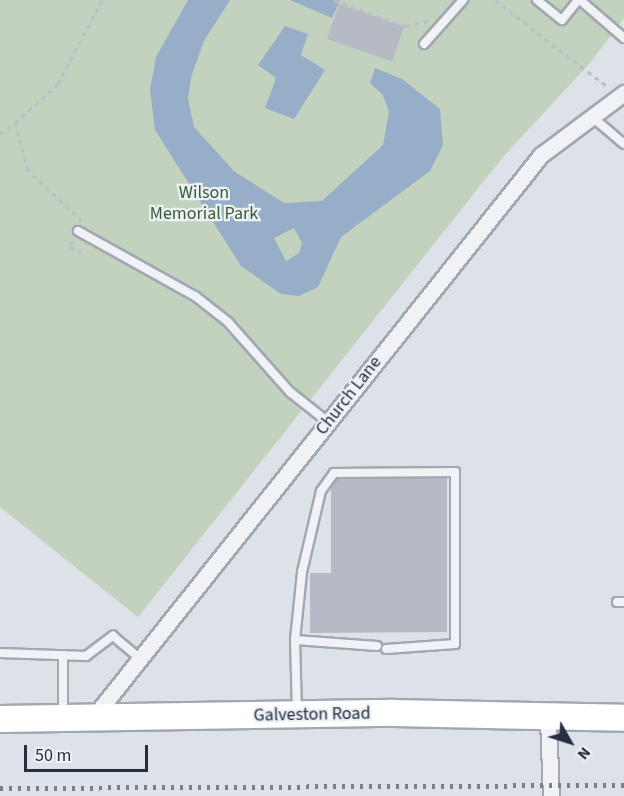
<!DOCTYPE html>
<html>
<head>
<meta charset="utf-8">
<style>
	body { margin:0 }
	#map { position:relative; width:624px; height:796px; overflow:hidden; background:#dde1e8; font-family:"Source Sans 3",sans-serif }
	div>[style] { position:absolute }
	.green>* { inset:0; background:#c3d2be }
	.water>* { inset:0; background:#97aec9 }
	.building>* { inset:0; background:#b5bac5; transform-origin:0 0 }
	.path>* { height:3px; margin-top:-1.5px; transform-origin:0; background:repeating-linear-gradient(90deg,#bbbfc6 0 4.5px,transparent 0 9px) }
	.roads { filter:drop-shadow(2px 0 #a2a8b2) drop-shadow(-2px 0 #a2a8b2) drop-shadow(0 2px #a2a8b2) drop-shadow(0 -2px #a2a8b2) }
	.service>* { height:8px; margin:-4px; padding:0 4px; transform-origin:4px; border-radius:4px; background:#f0f2f6 }
	.minor>* { height:15px; margin:-7.5px; padding:0 7.5px; transform-origin:7.5px; border-radius:7.5px; background:#f0f2f6 }
	.primary>* { height:26px; margin:-13px; padding:0 13px; transform-origin:13px; border-radius:13px; background:#fff }
	.rail>* { height:4.5px; margin-top:-2.25px; transform-origin:0; background:repeating-linear-gradient(90deg,#778092 0 3px,transparent 0 9px) }
	span { translate:-50% -50%; white-space:nowrap; text-align:center; line-height:1.15; -webkit-text-stroke:4.5px #edf0f5; paint-order:stroke }
	.park-label { font-size:18px; color:#3a5b33 }
	.street-label { font-size:18px; color:#262f3f }
	.north { position:absolute; left:540px; top:712px; width:60px; height:60px; -webkit-text-stroke:4px #edf0f5; paint-order:stroke; rotate:129deg; font-size:16px; font-weight:700; line-height:24px; text-align:center; color:#262f3f }
	.north::after { content:''; display:block; margin:auto; width:21px; height:27px; background:#262f3f; clip-path:polygon(50% 0,100% 100%,50% 72%,0 100%) }
	.scale { position:absolute; left:24px; top:745px; width:124px; height:27px; box-sizing:border-box; border:3px solid #262f3f; border-top:0; padding-left:8px; font-size:18px; line-height:21px; white-space:nowrap; color:#262f3f; -webkit-text-stroke:4px #edf0f5; paint-order:stroke }
</style>
</head>
<body>
<div id="map">
	<div class="green">
		<div style="clip-path:polygon(0 0,624px 0,624px 18px,590px 63px,503px 157px,138px 617px,0 507px)"></div>
	</div>
	<div class="water">
		<div style="clip-path:polygon(evenodd,188px 0,230px 0,204px 41px,192px 74px,188px 98px,194px 127px,235px 172px,284px 203px,322px 201px,383px 145px,389px 112px,383px 95px,370px 83px,375px 68px,402px 79px,440px 109px,443px 145px,430px 171px,341px 237px,318px 287px,299px 296px,281px 294px,241px 266px,155px 130px,150px 90px,156px 57px,188px 0,294px 228px,302px 243px,299px 253px,286px 261px,274px 238px,294px 228px)"></div>
		<div style="clip-path:polygon(290px 0,340px 0,332px 18px)"></div>
		<div style="clip-path:polygon(285px 26px,308px 34px,301px 55px,325px 70px,294px 119px,265px 108px,276px 78px,258px 65px)"></div>
	</div>
	<div class="building">
		<div style="left:339px;top:4px;width:69px;height:37px;rotate:19deg"></div>
		<div style="clip-path:polygon(447px 478px,447px 632px,310px 633px,310px 573px,331px 573px,331px 488px,337px 479px)"></div>
	</div>
	<div class="path">
		<div style="left:334px;top:0;width:77px;rotate:19.9deg"></div>
		<div style="left:406px;top:26px;width:23px;rotate:-13deg"></div>
		<div style="left:495px;top:0;width:143px;rotate:37.6deg"></div>
		<div style="left:0;top:134px;width:19px;rotate:-36deg"></div>
		<div style="left:82px;top:221px;width:74px;rotate:-136.6deg"></div>
		<div style="left:28px;top:170px;width:49px;rotate:-105.5deg"></div>
		<div style="left:15px;top:123px;width:58px;rotate:-42.2deg"></div>
		<div style="left:58px;top:84px;width:95px;rotate:-62.4deg"></div>
		<div style="left:73px;top:241px;width:7px;rotate:117deg"></div>
		<div style="left:70px;top:247px;width:12px;rotate:24deg"></div>
	</div>
	<div class="roads">
		<div class="service">
			<div style="left:537px;top:0;width:32px;rotate:39deg"></div>
			<div style="left:562px;top:20px;width:26px;rotate:-51deg"></div>
			<div style="left:580px;top:0;width:58px;rotate:40.8deg"></div>
			<div style="left:424px;top:44px;width:59px;rotate:-48.4deg"></div>
			<div style="left:591px;top:116px;width:43px;rotate:40.3deg"></div>
			<div style="left:78px;top:231px;width:134px;rotate:29.1deg"></div>
			<div style="left:195px;top:296px;width:42px;rotate:38.2deg"></div>
			<div style="left:228px;top:322px;width:94px;rotate:48.5deg"></div>
			<div style="left:290px;top:392px;width:48px;rotate:38.3deg"></div>
			<div style="left:617px;top:602px;width:7px"></div>
			<div style="left:295px;top:640px;width:71px;rotate:88.4deg"></div>
			<div style="left:377px;top:646px;width:82px;rotate:-175.8deg"></div>
			<div style="left:295px;top:640px;width:68px;rotate:-84.1deg"></div>
			<div style="left:302px;top:572px;width:83px;rotate:-76.8deg"></div>
			<div style="left:321px;top:491px;width:22px;rotate:-54deg"></div>
			<div style="left:334px;top:473px;width:121px;rotate:-0.5deg"></div>
			<div style="left:455px;top:472px;width:172px;rotate:90deg"></div>
			<div style="left:455px;top:644px;width:69px;rotate:175.9deg"></div>
			<div style="left:0;top:653px;width:86px;rotate:2deg"></div>
			<div style="left:86px;top:656px;width:34px;rotate:-37deg"></div>
			<div style="left:113px;top:636px;width:35px;rotate:40deg"></div>
			<div style="left:63px;top:715px;width:60px;rotate:-90deg"></div>
		</div>
		<div class="minor">
			<div style="left:92px;top:719px;width:721px;rotate:-51.48deg"></div>
			<div style="left:541px;top:155px;width:104px;rotate:-36.8deg"></div>
			<div style="left:548px;top:719px;width:77px;rotate:87.8deg"></div>
		</div>
		<div class="primary">
			<div style="left:0;top:719px;width:394px;rotate:-0.9deg"></div>
			<div style="left:394px;top:713px;width:230px;rotate:1.2deg"></div>
		</div>
	</div>
	<div class="rail">
		<div style="left:0;top:788px;width:624px;rotate:-0.28deg"></div>
	</div>
	<div class="park-label">
		<span style="left:204px;top:204px">Wilson<br>Memorial Park</span>
	</div>
	<div class="street-label">
		<span style="left:349px;top:396px;rotate:-52deg">Church Lane</span>
		<span style="left:312px;top:715px;rotate:-1deg">Galveston Road</span>
	</div>
	<div class="north">N</div>
	<div class="scale">50 m</div>
</div>
</body>
</html>
